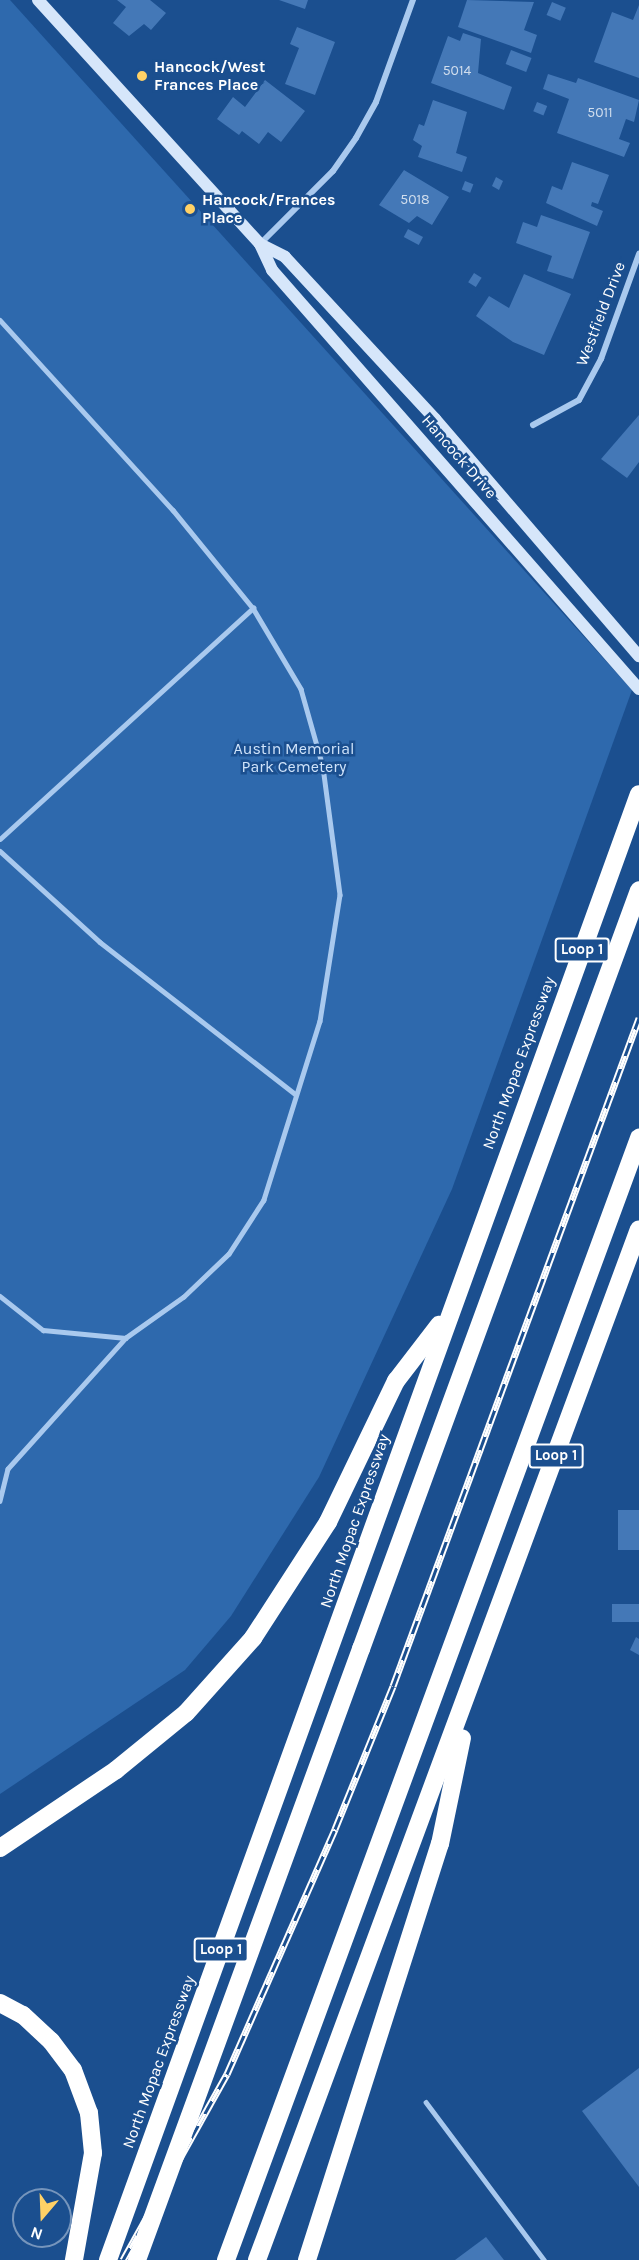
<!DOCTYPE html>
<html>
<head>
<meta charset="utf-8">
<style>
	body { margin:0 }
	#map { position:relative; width:639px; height:2260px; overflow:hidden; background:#1b4f8f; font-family:Karla,sans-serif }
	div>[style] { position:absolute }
	.green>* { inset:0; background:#2e69ad }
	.building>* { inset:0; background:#4478b7; transform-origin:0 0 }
	.lane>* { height:4.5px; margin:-2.25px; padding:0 2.25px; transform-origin:2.25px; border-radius:2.25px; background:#a9c9ee }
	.street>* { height:6px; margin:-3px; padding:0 3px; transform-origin:3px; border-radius:3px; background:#a9c9ee }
	.secondary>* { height:12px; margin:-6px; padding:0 6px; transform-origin:6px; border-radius:6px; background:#d6e6fa }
	.highway>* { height:18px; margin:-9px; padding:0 9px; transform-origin:9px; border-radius:9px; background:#fff }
	.rail>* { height:7px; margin-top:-3.5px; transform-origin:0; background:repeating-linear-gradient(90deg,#1b4f8f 0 14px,#fff 0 28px); box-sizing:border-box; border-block:2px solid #fff }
	.highway-bridge>* { height:18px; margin:-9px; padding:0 9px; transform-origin:9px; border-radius:9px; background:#fff }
	.dots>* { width:16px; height:16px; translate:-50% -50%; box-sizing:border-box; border:3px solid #1b4f8f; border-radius:50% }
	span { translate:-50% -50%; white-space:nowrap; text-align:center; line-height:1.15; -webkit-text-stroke:5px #1b4f8f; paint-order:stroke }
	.number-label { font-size:14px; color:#d0dded }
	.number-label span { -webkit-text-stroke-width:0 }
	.shield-label span { padding:2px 4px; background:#1b4f8f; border:2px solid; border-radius:4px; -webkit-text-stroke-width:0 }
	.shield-label { font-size:15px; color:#fff; font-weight:700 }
	.poi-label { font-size:16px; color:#fff; font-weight:700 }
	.left { translate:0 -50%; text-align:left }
	.street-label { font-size:16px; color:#fff }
	.park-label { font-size:16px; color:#cfe3fa }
	.north { position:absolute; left:12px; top:2188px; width:60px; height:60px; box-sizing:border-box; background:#1b4f8f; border:2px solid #7695bc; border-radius:50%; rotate:199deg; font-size:16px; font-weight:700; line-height:24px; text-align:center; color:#fff }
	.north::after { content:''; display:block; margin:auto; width:21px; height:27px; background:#ffd166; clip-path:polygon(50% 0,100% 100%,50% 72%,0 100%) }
</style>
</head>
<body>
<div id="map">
	<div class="green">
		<div style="clip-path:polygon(0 0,10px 0,632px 690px,452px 1189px,319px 1477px,231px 1616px,185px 1670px,0 1794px)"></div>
	</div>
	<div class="building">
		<div style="clip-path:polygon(117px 0,150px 0,166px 13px,151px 30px,144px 24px,129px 36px,113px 23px,126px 7px)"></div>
		<div style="clip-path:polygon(279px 0,308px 0,305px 9px)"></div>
		<div style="clip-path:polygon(467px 0,534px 2px,524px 30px,537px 35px,531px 53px,458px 27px)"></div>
		<div style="left:552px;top:2px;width:15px;height:14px;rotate:23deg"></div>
		<div style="clip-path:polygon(639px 5px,639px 78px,594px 62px,612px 12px,633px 20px)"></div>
		<div style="clip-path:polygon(297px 27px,335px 42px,315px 95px,285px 84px,299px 48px,290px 44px)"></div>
		<div style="clip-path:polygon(463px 33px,481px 39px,478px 73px,512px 87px,504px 110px,431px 83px,448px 36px,460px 41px)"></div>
		<div style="left:511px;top:50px;width:22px;height:15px;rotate:21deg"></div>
		<div style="clip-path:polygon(548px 74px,576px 83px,578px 78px,639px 100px,634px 122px,626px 119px,619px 139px,630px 143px,624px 157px,557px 133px,569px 99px,543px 89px)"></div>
		<div style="clip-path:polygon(265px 80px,305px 111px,281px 142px,268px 132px,259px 144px,242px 131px,239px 135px,217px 119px,233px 97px,245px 107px)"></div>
		<div style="clip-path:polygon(433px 100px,467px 112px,456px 153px,467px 157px,462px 172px,418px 157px,422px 146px,413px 140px,419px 124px,424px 126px)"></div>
		<div style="left:537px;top:102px;width:11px;height:10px;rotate:22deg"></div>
		<div style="clip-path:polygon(572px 162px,609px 175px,598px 204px,592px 202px,591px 206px,603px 211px,597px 226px,546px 203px,552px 186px,562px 190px)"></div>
		<div style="clip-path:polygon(404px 170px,449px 197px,432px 225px,417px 216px,409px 223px,379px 205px)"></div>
		<div style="clip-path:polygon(496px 177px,503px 181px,499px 190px,492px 186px)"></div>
		<div style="left:465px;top:181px;width:9px;height:9px;rotate:21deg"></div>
		<div style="clip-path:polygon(541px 215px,590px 232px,573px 279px,547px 271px,552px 256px,516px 243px,523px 222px,537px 227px)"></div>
		<div style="left:408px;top:229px;width:17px;height:9px;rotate:28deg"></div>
		<div style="left:474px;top:273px;width:9px;height:11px;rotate:32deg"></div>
		<div style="clip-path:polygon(524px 274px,571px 294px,544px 355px,513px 342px,476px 316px,489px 296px,509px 308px)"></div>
		<div style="clip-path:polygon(639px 415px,639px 462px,627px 478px,601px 459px)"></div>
		<div style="left:639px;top:1510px;width:40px;height:21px;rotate:90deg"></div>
		<div style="left:639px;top:1604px;width:18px;height:27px;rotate:90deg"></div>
		<div style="clip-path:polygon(636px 1637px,639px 1639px,639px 1655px,630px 1650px)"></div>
		<div style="clip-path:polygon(639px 2068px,639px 2187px,582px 2111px)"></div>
		<div style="clip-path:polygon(486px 2237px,504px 2260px,455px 2260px)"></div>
	</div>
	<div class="lane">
		<div style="left:0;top:320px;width:257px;rotate:47.7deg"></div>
		<div style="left:173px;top:510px;width:127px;rotate:50.8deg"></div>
		<div style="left:253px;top:608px;width:94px;rotate:59.3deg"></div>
		<div style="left:301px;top:689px;width:81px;rotate:74.2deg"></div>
		<div style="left:323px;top:767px;width:129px;rotate:82.4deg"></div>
		<div style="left:340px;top:895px;width:128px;rotate:99deg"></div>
		<div style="left:320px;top:1021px;width:188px;rotate:107.4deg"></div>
		<div style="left:264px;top:1200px;width:64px;rotate:122.9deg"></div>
		<div style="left:229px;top:1254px;width:62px;rotate:136.3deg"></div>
		<div style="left:184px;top:1297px;width:71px;rotate:144.7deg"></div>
		<div style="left:126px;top:1338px;width:176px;rotate:132deg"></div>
		<div style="left:8px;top:1469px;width:33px;rotate:104deg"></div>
		<div style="left:0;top:839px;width:343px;rotate:-42.4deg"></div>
		<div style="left:0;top:851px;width:135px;rotate:42.3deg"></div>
		<div style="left:100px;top:942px;width:247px;rotate:37.9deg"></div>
		<div style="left:0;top:1296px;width:55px;rotate:38.3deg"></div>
		<div style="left:43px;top:1330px;width:83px;rotate:5.5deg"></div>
		<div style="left:426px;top:2102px;width:197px;rotate:53.2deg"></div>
	</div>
	<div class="street">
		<div style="left:260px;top:244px;width:103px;rotate:-45deg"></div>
		<div style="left:333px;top:171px;width:40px;rotate:-55.1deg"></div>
		<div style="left:356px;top:138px;width:41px;rotate:-60.9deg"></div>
		<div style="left:376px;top:102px;width:109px;rotate:-70.1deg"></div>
		<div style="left:533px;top:425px;width:52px;rotate:-28.5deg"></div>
		<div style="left:579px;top:400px;width:47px;rotate:-61.8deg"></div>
		<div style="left:601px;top:359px;width:112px;rotate:-70.1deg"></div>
	</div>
	<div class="secondary">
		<div style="left:38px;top:0;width:330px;rotate:47.7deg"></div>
		<div style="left:260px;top:244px;width:29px;rotate:65deg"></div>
		<div style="left:272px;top:270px;width:557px;rotate:48.79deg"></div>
		<div style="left:260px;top:244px;width:28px;rotate:27deg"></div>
		<div style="left:285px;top:257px;width:221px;rotate:47.2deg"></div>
		<div style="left:435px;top:419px;width:313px;rotate:49.3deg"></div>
	</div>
	<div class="highway">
		<div style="left:361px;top:1649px;width:808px;rotate:-69.88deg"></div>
		<div style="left:0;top:1848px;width:140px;rotate:-33.9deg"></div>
		<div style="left:116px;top:1770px;width:90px;rotate:-39.2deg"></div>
		<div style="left:186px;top:1713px;width:101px;rotate:-48.2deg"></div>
		<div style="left:253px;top:1638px;width:138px;rotate:-57.1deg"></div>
		<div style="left:328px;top:1522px;width:157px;rotate:-64.3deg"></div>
		<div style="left:396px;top:1381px;width:71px;rotate:-52.5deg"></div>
		<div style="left:0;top:2003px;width:26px;rotate:28deg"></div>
		<div style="left:23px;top:2015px;width:38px;rotate:43deg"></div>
		<div style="left:51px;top:2041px;width:36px;rotate:53deg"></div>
		<div style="left:73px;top:2070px;width:46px;rotate:69.6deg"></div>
		<div style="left:89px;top:2113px;width:40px;rotate:84.3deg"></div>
		<div style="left:93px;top:2153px;width:109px;rotate:100.1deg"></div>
		<div style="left:108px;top:2260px;width:1559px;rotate:-70.09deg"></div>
		<div style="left:226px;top:2260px;width:1196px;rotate:-69.79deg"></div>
		<div style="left:257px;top:2260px;width:1099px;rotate:-69.67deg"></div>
		<div style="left:307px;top:2260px;width:437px;rotate:-72.3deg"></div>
		<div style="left:440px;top:1844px;width:108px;rotate:-78.3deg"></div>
	</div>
	<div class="rail">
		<div style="left:123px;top:2260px;width:213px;rotate:-60.8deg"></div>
		<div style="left:227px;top:2074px;width:268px;rotate:-66.2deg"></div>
		<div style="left:335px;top:1829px;width:154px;rotate:-67.9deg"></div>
		<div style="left:393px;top:1686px;width:712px;rotate:-69.78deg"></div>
	</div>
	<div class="highway-bridge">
		<div style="left:137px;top:2260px;width:651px;rotate:-69.87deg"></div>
	</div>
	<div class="dots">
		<div style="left:142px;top:76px;background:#ffd166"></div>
		<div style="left:190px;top:209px;background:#ffd166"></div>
	</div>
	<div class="number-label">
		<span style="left:457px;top:71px">5014</span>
		<span style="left:600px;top:113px">5011</span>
		<span style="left:415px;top:200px">5018</span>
	</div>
	<div class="shield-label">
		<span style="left:582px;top:950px">Loop 1</span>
		<span style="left:556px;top:1456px">Loop 1</span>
		<span style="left:221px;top:1950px">Loop 1</span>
	</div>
	<div class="poi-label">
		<span class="left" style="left:154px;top:76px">Hancock/West<br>Frances Place</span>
		<span class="left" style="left:202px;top:209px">Hancock/Frances<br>Place</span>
	</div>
	<div class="street-label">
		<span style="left:601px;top:314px;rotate:-69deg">Westfield Drive</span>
		<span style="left:459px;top:457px;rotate:49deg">Hancock Drive</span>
		<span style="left:519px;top:1063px;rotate:-70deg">North Mopac Expressway</span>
		<span style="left:355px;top:1521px;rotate:-71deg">North Mopac Expressway</span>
		<span style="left:159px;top:2062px;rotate:-70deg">North Mopac Expressway</span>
	</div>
	<div class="park-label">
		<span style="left:294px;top:758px">Austin Memorial<br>Park Cemetery</span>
	</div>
	<div class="north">N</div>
</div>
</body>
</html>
